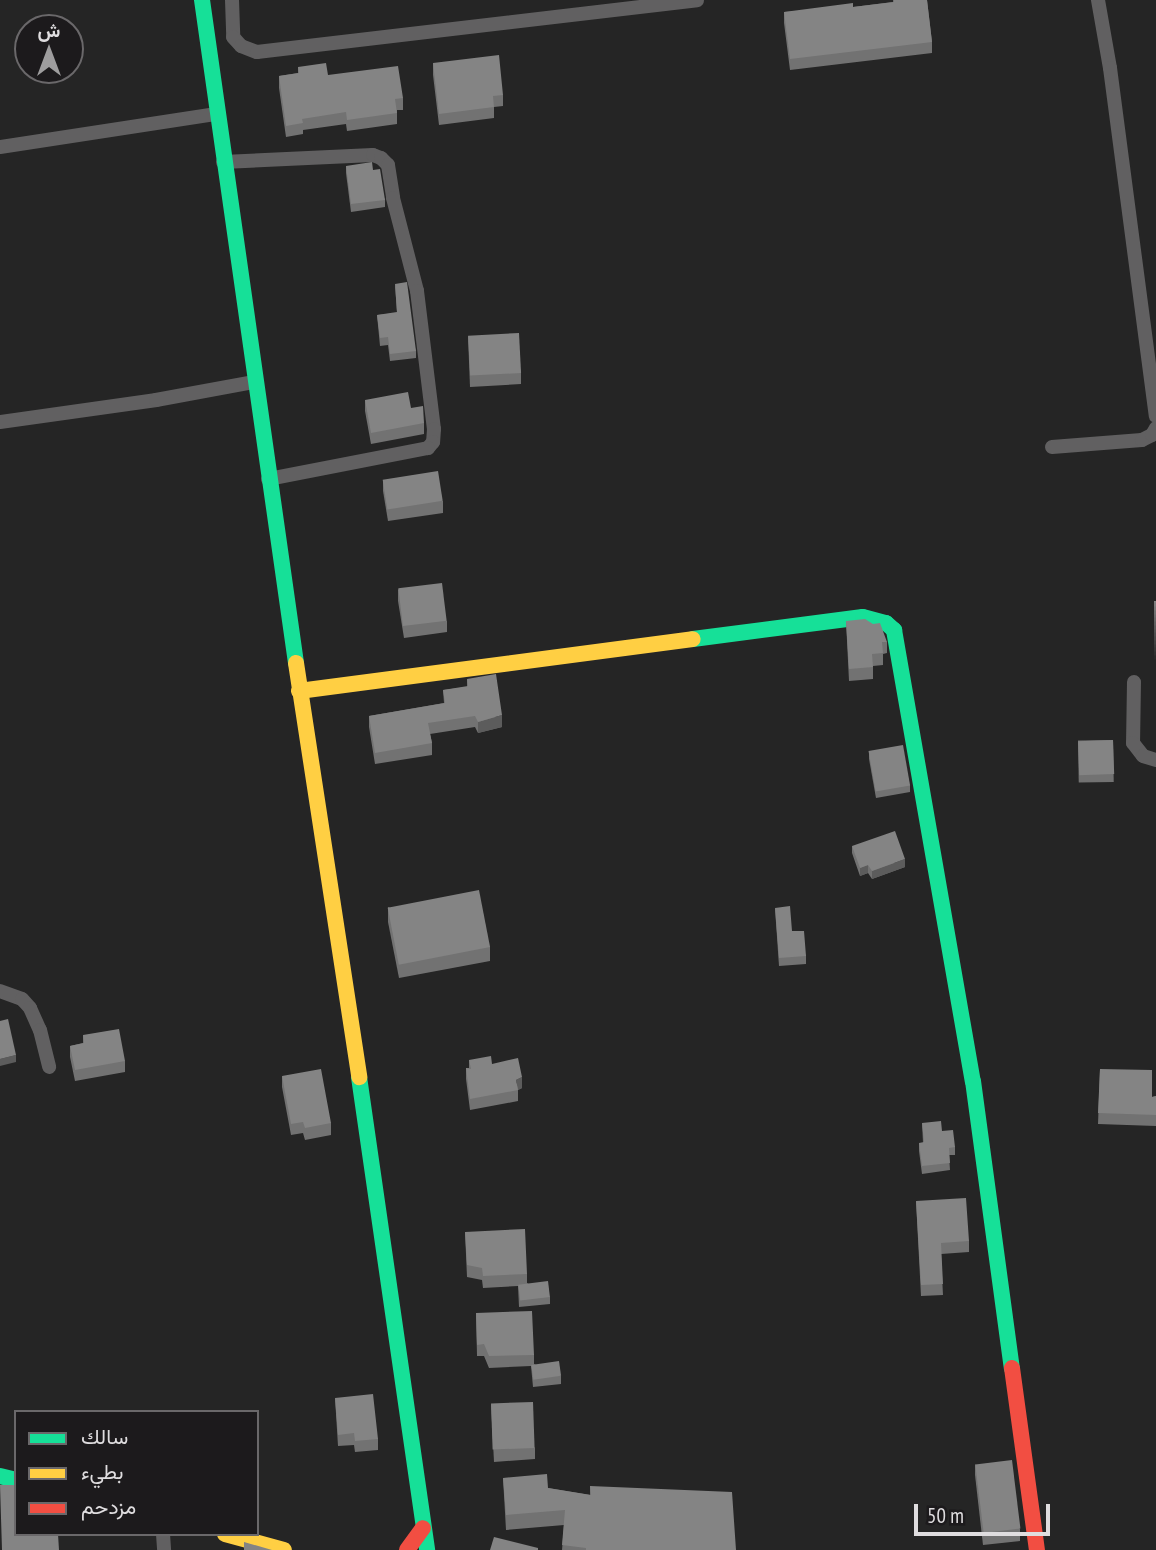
<!DOCTYPE html>
<html>
<head>
<meta charset="utf-8">
<style>
	body { margin:0 }
	#map { position:relative; width:1156px; height:1550px; overflow:hidden; background:#252525; font-family:"PT Sans Narrow",Vazirmatn,sans-serif }
	div>[style] { position:absolute }
	.street>* { height:14px; margin:-7px; padding:0 7px; transform-origin:7px; border-radius:7px; background:#616061 }
	.fast>* { height:16px; margin:-8px; padding:0 8px; transform-origin:8px; border-radius:8px; background:#16e098 }
	.slow>* { height:16px; margin:-8px; padding:0 8px; transform-origin:8px; border-radius:8px; background:#ffcf43 }
	.jam>* { height:16px; margin:-8px; padding:0 8px; transform-origin:8px; border-radius:8px; background:#f24e42 }
	.wall>* { inset:0; background:#727272; transform-origin:0 0 }
	.shaded-wall>* { inset:0; background:#5c5c5c }
	.building>* { inset:0; background:#848484; transform-origin:0 0 }
	span { translate:-50% -50%; white-space:nowrap; text-align:center; line-height:1.15; -webkit-text-stroke:7px #1c1a1c; paint-order:stroke }
	.legend { position:absolute; left:14px; top:1410px; width:245px; height:126px; box-sizing:border-box; background:#1c1a1c; border:2px solid #6a686a; margin:0; padding:9px 12px; list-style:none; font-size:21px; color:#dfdddf }
	.legend li { display:flex; align-items:center; gap:14px; height:35px }
	.legend b { width:35px; border:2px solid #6a686a }
	.north { position:absolute; left:14px; top:14px; width:70px; height:70px; box-sizing:border-box; background:#1c1a1c; border:2px solid #6a686a; border-radius:50%; rotate:0deg; font-size:19px; font-weight:700; line-height:28px; text-align:center; color:#dfdddf }
	.north::after { content:''; display:block; margin:auto; width:24px; height:32px; background:#9e9d9e; clip-path:polygon(50% 0,100% 100%,50% 72%,0 100%) }
	.scale { position:absolute; left:914px; top:1504px; width:136px; height:32px; box-sizing:border-box; border:4px solid #dfdddf; border-top:0; padding-left:9px; font-size:21px; line-height:24px; white-space:nowrap; color:#dfdddf; -webkit-text-stroke:5px #1c1a1c; paint-order:stroke }
</style>
</head>
<body>
<div id="map">
	<div class="street">
		<div style="left:232px;top:0;width:37px;rotate:88deg"></div>
		<div style="left:233px;top:37px;width:12px;rotate:48deg"></div>
		<div style="left:241px;top:46px;width:17px;rotate:21deg"></div>
		<div style="left:257px;top:52px;width:443px;rotate:-6.7deg"></div>
		<div style="left:1098px;top:0;width:69px;rotate:80deg"></div>
		<div style="left:1110px;top:68px;width:351px;rotate:82.5deg"></div>
		<div style="left:0;top:147px;width:219px;rotate:-8.7deg"></div>
		<div style="left:223px;top:162px;width:150px;rotate:-2.7deg"></div>
		<div style="left:373px;top:155px;width:9px;rotate:21deg"></div>
		<div style="left:381px;top:158px;width:10px;rotate:45deg"></div>
		<div style="left:388px;top:165px;width:33px;rotate:81deg"></div>
		<div style="left:393px;top:198px;width:96px;rotate:75.5deg"></div>
		<div style="left:417px;top:291px;width:139px;rotate:83deg"></div>
		<div style="left:434px;top:429px;width:13px;rotate:94deg"></div>
		<div style="left:433px;top:442px;width:8px;rotate:130deg"></div>
		<div style="left:428px;top:448px;width:163px;rotate:169deg"></div>
		<div style="left:0;top:422px;width:158px;rotate:-8deg"></div>
		<div style="left:156px;top:400px;width:100px;rotate:-10.4deg"></div>
		<div style="left:1052px;top:447px;width:90px;rotate:-4.4deg"></div>
		<div style="left:1142px;top:440px;width:11px;rotate:-27deg"></div>
		<div style="left:1152px;top:435px;width:8px;rotate:-60deg"></div>
		<div style="left:1134px;top:682px;width:61px;rotate:90.9deg"></div>
		<div style="left:1133px;top:743px;width:16px;rotate:52deg"></div>
		<div style="left:1143px;top:756px;width:14px;rotate:17deg"></div>
		<div style="left:0;top:991px;width:23px;rotate:20deg"></div>
		<div style="left:22px;top:999px;width:12px;rotate:48deg"></div>
		<div style="left:30px;top:1008px;width:24px;rotate:66deg"></div>
		<div style="left:40px;top:1030px;width:38px;rotate:76deg"></div>
		<div style="left:163px;top:1534px;width:16px;rotate:86deg"></div>
	</div>
	<div class="fast">
		<div style="left:202px;top:0;width:670px;rotate:81.93deg"></div>
		<div style="left:693px;top:639px;width:171px;rotate:-7.4deg"></div>
		<div style="left:863px;top:617px;width:24px;rotate:15deg"></div>
		<div style="left:886px;top:623px;width:11px;rotate:41deg"></div>
		<div style="left:894px;top:630px;width:458px;rotate:80.1deg"></div>
		<div style="left:973px;top:1081px;width:290px;rotate:82.3deg"></div>
		<div style="left:359px;top:1077px;width:478px;rotate:81.8deg"></div>
		<div style="left:0;top:1476px;width:16px;rotate:14deg"></div>
	</div>
	<div class="slow">
		<div style="left:296px;top:663px;width:419px;rotate:81.3deg"></div>
		<div style="left:299px;top:691px;width:397px;rotate:-7.5deg"></div>
		<div style="left:225px;top:1534px;width:61px;rotate:15.2deg"></div>
	</div>
	<div class="jam">
		<div style="left:1012px;top:1368px;width:184px;rotate:82.2deg"></div>
		<div style="left:407px;top:1550px;width:27px;rotate:-54deg"></div>
	</div>
	<div class="wall">
		<div style="clip-path:polygon(893px 0,927px 0,932px 42px,932px 53px,790px 70px,784px 23px,784px 12px,853px 7px,893px 2px)"></div>
		<div style="clip-path:polygon(433px 63px,503px 95px,503px 106px,494px 107px,494px 118px,439px 125px,433px 75px)"></div>
		<div style="clip-path:polygon(298px 67px,403px 98px,403px 110px,397px 110px,397px 124px,347px 131px,346px 124px,303px 130px,303px 134px,286px 137px,279px 88px,279px 76px,298px 73px)"></div>
		<div style="clip-path:polygon(346px 166px,373px 170px,385px 200px,385px 207px,351px 212px,346px 173px)"></div>
		<div style="clip-path:polygon(395px 284px,416px 351px,416px 358px,390px 361px,388px 345px,380px 346px,377px 315px,397px 313px)"></div>
		<div style="clip-path:polygon(468px 336px,521px 373px,521px 384px,470px 387px)"></div>
		<div style="clip-path:polygon(365px 400px,411px 408px,424px 423px,424px 434px,371px 444px,365px 411px)"></div>
		<div style="clip-path:polygon(383px 480px,443px 501px,443px 513px,388px 521px,383px 491px)"></div>
		<div style="clip-path:polygon(398px 589px,447px 621px,447px 632px,404px 638px,398px 601px)"></div>
		<div style="clip-path:polygon(846px 621px,887px 642px,887px 653px,883px 654px,883px 665px,873px 666px,873px 679px,849px 681px)"></div>
		<div style="clip-path:polygon(467px 679px,502px 727px,478px 733px,475px 727px,430px 734px,432px 743px,432px 755px,375px 764px,369px 727px,369px 716px,444px 703px,443px 690px,467px 687px)"></div>
		<div style="left:1113px;top:740px;width:42px;height:35px;rotate:89deg"></div>
		<div style="clip-path:polygon(869px 751px,910px 785px,910px 792px,876px 798px,869px 759px)"></div>
		<div style="clip-path:polygon(852px 846px,905px 867px,872px 879px,868px 873px,860px 876px,852px 853px)"></div>
		<div style="clip-path:polygon(388px 907px,490px 947px,490px 961px,399px 978px,388px 922px)"></div>
		<div style="clip-path:polygon(775px 908px,792px 931px,806px 956px,806px 964px,779px 966px)"></div>
		<div style="clip-path:polygon(83px 1035px,125px 1061px,125px 1072px,75px 1081px,70px 1057px,70px 1046px,83px 1043px)"></div>
		<div style="clip-path:polygon(469px 1060px,492px 1064px,522px 1088px,518px 1090px,518px 1101px,470px 1110px,466px 1079px,466px 1068px,469px 1068px)"></div>
		<div style="clip-path:polygon(1100px 1069px,1152px 1097px,1156px 1096px,1156px 1126px,1098px 1124px)"></div>
		<div style="clip-path:polygon(282px 1076px,331px 1123px,331px 1135px,305px 1140px,303px 1133px,291px 1135px,282px 1087px)"></div>
		<div style="clip-path:polygon(922px 1123px,942px 1131px,955px 1147px,955px 1155px,949px 1155px,950px 1170px,922px 1174px,919px 1151px,919px 1143px,923px 1143px)"></div>
		<div style="clip-path:polygon(916px 1201px,969px 1241px,969px 1252px,941px 1254px,943px 1295px,921px 1296px)"></div>
		<div style="clip-path:polygon(465px 1232px,527px 1274px,527px 1283px,550px 1297px,550px 1304px,519px 1307px,518px 1286px,483px 1288px,482px 1280px,467px 1277px)"></div>
		<div style="clip-path:polygon(476px 1313px,534px 1355px,534px 1364px,561px 1376px,561px 1384px,533px 1387px,531px 1366px,489px 1368px,484px 1356px,477px 1356px)"></div>
		<div style="clip-path:polygon(335px 1398px,378px 1439px,378px 1450px,355px 1452px,354px 1445px,338px 1446px)"></div>
		<div style="clip-path:polygon(491px 1404px,535px 1448px,535px 1459px,494px 1462px)"></div>
		<div style="clip-path:polygon(975px 1464px,1020px 1529px,1020px 1541px,983px 1545px,975px 1475px)"></div>
		<div style="clip-path:polygon(503px 1478px,548px 1488px,590px 1495px,590px 1486px,736px 1550px,562px 1550px,564px 1525px,506px 1530px)"></div>
	</div>
	<div class="shaded-wall">
		<div style="clip-path:polygon(502px 715px,502px 727px,478px 733px,478px 722px)"></div>
		<div style="clip-path:polygon(905px 859px,905px 867px,872px 879px,872px 871px)"></div>
		<div style="clip-path:polygon(868px 865px,868px 873px,860px 876px,860px 868px)"></div>
		<div style="clip-path:polygon(16px 1055px,16px 1062px,0 1066px,0 1059px)"></div>
		<div style="clip-path:polygon(522px 1077px,522px 1088px,518px 1090px,516px 1080px)"></div>
	</div>
	<div class="building">
		<div style="clip-path:polygon(894px 0,927px 0,932px 42px,790px 59px,784px 12px,853px 3px,853px 7px,894px 2px)"></div>
		<div style="clip-path:polygon(499px 55px,503px 95px,493px 96px,494px 107px,439px 114px,433px 63px)"></div>
		<div style="clip-path:polygon(326px 63px,328px 75px,398px 66px,403px 98px,395px 99px,397px 113px,347px 120px,346px 112px,302px 119px,303px 123px,286px 126px,279px 76px,299px 73px,298px 67px)"></div>
		<div style="clip-path:polygon(372px 162px,373px 170px,380px 169px,385px 200px,351px 204px,346px 166px)"></div>
		<div style="clip-path:polygon(407px 282px,416px 351px,390px 354px,388px 337px,380px 338px,377px 315px,397px 312px,395px 284px)"></div>
		<div style="left:519px;top:333px;width:40px;height:51px;rotate:87deg"></div>
		<div style="clip-path:polygon(408px 392px,411px 408px,423px 406px,424px 423px,371px 433px,365px 400px)"></div>
		<div style="left:438px;top:471px;width:30px;height:56px;rotate:81deg"></div>
		<div style="left:442px;top:583px;width:38px;height:44px;rotate:83deg"></div>
		<div style="clip-path:polygon(1154px 601px,1156px 601px,1155px 661px)"></div>
		<div style="clip-path:polygon(865px 619px,873px 624px,880px 623px,887px 642px,882px 642px,883px 653px,872px 654px,873px 667px,849px 669px,846px 621px)"></div>
		<div style="clip-path:polygon(496px 674px,502px 715px,478px 722px,475px 716px,428px 723px,432px 743px,375px 753px,369px 716px,445px 703px,443px 690px,468px 686px,467px 679px)"></div>
		<div style="left:1113px;top:740px;width:34px;height:35px;rotate:88deg"></div>
		<div style="left:903px;top:745px;width:41px;height:35px;rotate:80deg"></div>
		<div style="clip-path:polygon(895px 831px,905px 859px,872px 871px,868px 865px,860px 868px,852px 846px)"></div>
		<div style="left:479px;top:890px;width:58px;height:93px;rotate:79deg"></div>
		<div style="clip-path:polygon(790px 906px,792px 931px,804px 931px,806px 956px,779px 958px,775px 908px)"></div>
		<div style="clip-path:polygon(8px 1019px,16px 1055px,0 1059px,0 1021px)"></div>
		<div style="clip-path:polygon(119px 1029px,125px 1061px,75px 1070px,70px 1046px,84px 1043px,83px 1035px)"></div>
		<div style="clip-path:polygon(491px 1056px,492px 1064px,518px 1058px,522px 1077px,516px 1080px,518px 1090px,470px 1099px,466px 1068px,471px 1069px,469px 1060px)"></div>
		<div style="clip-path:polygon(321px 1069px,331px 1123px,305px 1128px,303px 1122px,291px 1124px,282px 1076px)"></div>
		<div style="clip-path:polygon(1100px 1069px,1152px 1070px,1152px 1097px,1156px 1096px,1156px 1115px,1098px 1113px)"></div>
		<div style="clip-path:polygon(941px 1121px,942px 1131px,953px 1130px,955px 1147px,949px 1148px,950px 1163px,922px 1166px,919px 1143px,924px 1142px,922px 1123px)"></div>
		<div style="clip-path:polygon(966px 1198px,969px 1241px,941px 1243px,943px 1284px,921px 1285px,916px 1201px)"></div>
		<div style="clip-path:polygon(525px 1229px,527px 1274px,483px 1276px,482px 1268px,467px 1265px,465px 1232px)"></div>
		<div style="left:548px;top:1281px;width:16px;height:30px;rotate:83deg"></div>
		<div style="clip-path:polygon(532px 1311px,534px 1355px,489px 1356px,484px 1344px,477px 1345px,476px 1313px)"></div>
		<div style="left:559px;top:1361px;width:15px;height:28px;rotate:82deg"></div>
		<div style="clip-path:polygon(373px 1394px,378px 1439px,355px 1441px,354px 1433px,338px 1435px,335px 1398px)"></div>
		<div style="left:533px;top:1402px;width:46px;height:42px;rotate:88deg"></div>
		<div style="left:1012px;top:1460px;width:69px;height:37px;rotate:83deg"></div>
		<div style="clip-path:polygon(547px 1474px,548px 1488px,591px 1495px,590px 1486px,732px 1492px,736px 1550px,586px 1550px,586px 1548px,562px 1545px,565px 1510px,506px 1515px,503px 1478px)"></div>
		<div style="clip-path:polygon(0 1485px,16px 1485px,16px 1534px,58px 1534px,59px 1550px,2px 1550px)"></div>
		<div style="clip-path:polygon(494px 1537px,538px 1548px,538px 1550px,490px 1550px)"></div>
		<div style="clip-path:polygon(244px 1542px,272px 1550px,244px 1550px)"></div>
	</div>
	<ul class="legend">
	<li><b style="height:9px;background:#16e098"></b>سالك</li>
	<li><b style="height:9px;background:#ffcf43"></b>بطيء</li>
	<li><b style="height:9px;background:#f24e42"></b>مزدحم</li>
	</ul>
	<div class="north">ش</div>
	<div class="scale">50 m</div>
</div>
</body>
</html>
